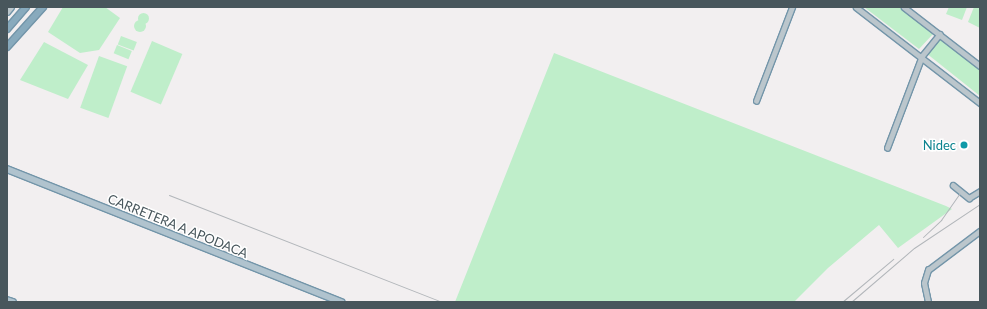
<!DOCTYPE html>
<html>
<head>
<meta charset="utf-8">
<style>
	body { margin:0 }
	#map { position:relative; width:987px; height:309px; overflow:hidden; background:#f2eff0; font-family:Lato,sans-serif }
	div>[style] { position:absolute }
	.green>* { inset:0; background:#bfeeca; transform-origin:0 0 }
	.round { border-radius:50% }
	.roads { filter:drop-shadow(1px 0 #7395a9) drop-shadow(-1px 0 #7395a9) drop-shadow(0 1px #7395a9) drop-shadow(0 -1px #7395a9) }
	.minor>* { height:4.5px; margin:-2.25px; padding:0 2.25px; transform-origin:2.25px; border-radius:2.25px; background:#bbc6cc }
	.major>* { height:5.5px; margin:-2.75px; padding:0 2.75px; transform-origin:2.75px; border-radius:2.75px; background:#b0c3ce }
	.highway>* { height:6px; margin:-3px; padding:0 3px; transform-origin:3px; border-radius:3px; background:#88aabd }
	.rail>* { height:1px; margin:-0.5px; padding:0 0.5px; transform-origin:0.5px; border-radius:0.5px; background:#b2b6ba }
	.dots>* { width:11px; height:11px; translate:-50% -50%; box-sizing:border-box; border:2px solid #fff; border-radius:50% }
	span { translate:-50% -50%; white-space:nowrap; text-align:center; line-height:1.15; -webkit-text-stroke:3px #fff; paint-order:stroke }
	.culture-label { font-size:13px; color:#0d838f }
	.right { translate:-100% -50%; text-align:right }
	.street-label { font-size:13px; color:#48565c }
	.frame { position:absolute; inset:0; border:8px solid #48565c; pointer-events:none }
</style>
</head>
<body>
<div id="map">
	<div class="green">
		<div style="clip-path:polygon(63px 7px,105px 7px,120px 18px,99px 50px,80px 53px,48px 32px)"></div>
		<div style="clip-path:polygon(864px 7px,899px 7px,934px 33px,919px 49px)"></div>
		<div style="clip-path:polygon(949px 7px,967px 7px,962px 20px,946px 14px)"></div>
		<div style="clip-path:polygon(974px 7px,980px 7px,980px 28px,968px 22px)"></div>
		<div class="round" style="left:137.5px;top:12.5px;width:11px;height:11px"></div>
		<div class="round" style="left:134px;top:20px;width:12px;height:12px"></div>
		<div style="left:121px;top:36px;width:17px;height:9px;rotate:21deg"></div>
		<div style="clip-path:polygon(939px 38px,980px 70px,980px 96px,926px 53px)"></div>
		<div style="left:152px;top:41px;width:33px;height:55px;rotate:23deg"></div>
		<div style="clip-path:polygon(44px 42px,88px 65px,68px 99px,20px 80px)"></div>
		<div style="left:117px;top:45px;width:16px;height:9px;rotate:22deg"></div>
		<div style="clip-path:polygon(554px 53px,946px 206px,952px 209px,898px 248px,879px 225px,828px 268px,794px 302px,455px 302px)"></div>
		<div style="left:99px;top:56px;width:30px;height:55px;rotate:20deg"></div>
	</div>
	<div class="roads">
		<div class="minor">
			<div style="left:856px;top:7px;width:157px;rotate:37.7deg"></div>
			<div style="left:904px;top:7px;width:96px;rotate:37.8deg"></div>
			<div style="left:7px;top:12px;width:6px;rotate:-51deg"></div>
			<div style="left:756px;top:101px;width:101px;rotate:-69deg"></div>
			<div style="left:887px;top:148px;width:98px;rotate:-69.2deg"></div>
			<div style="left:922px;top:56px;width:28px;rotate:-51deg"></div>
			<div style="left:953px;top:185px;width:21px;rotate:39deg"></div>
			<div style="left:969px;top:198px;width:13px;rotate:-32deg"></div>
			<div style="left:928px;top:302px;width:19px;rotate:-102deg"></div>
			<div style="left:924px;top:283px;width:14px;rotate:-73deg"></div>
			<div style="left:928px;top:270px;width:65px;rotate:-36.9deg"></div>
		</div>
		<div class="major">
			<div style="left:7px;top:169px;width:360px;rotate:21.7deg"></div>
			<div style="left:7px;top:300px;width:6px;rotate:18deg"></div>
		</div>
		<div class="highway">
			<div style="left:7px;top:29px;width:29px;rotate:-49deg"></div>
			<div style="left:7px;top:47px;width:54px;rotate:-48deg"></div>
		</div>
	</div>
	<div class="rail">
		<div style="left:169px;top:195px;width:293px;rotate:21.4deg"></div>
		<div style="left:923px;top:237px;width:25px;rotate:-43deg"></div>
		<div style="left:941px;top:220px;width:32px;rotate:-55deg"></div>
		<div style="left:842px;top:302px;width:67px;rotate:-40.1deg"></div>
		<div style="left:851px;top:302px;width:83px;rotate:-40.6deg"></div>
		<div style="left:914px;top:248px;width:79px;rotate:-33.7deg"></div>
	</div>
	<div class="dots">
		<div style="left:964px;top:145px;background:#0f9aa8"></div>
	</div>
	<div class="culture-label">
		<span class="right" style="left:956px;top:145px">Nidec</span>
	</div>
	<div class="street-label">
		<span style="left:178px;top:226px;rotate:22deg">CARRETERA A APODACA</span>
	</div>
	<div class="frame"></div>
</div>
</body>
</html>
